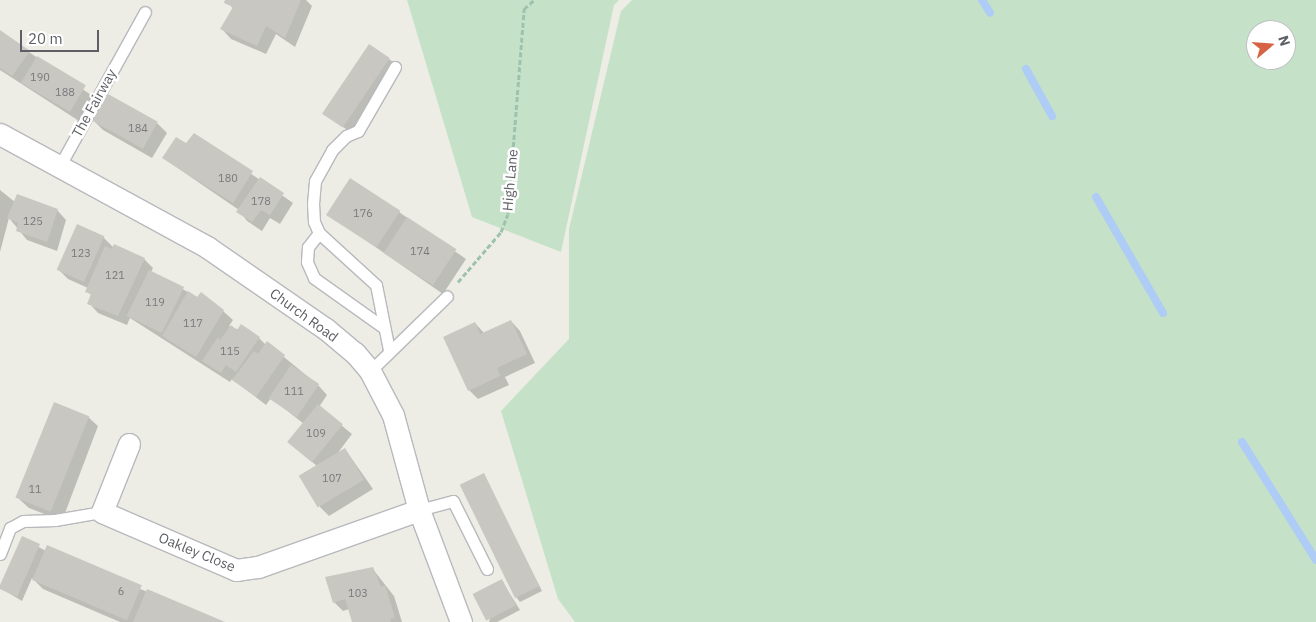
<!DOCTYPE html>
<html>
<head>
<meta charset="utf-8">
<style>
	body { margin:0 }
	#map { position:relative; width:1316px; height:622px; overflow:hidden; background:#edede5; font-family:"IBM Plex Sans",sans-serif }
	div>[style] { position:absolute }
	.green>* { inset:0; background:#c5e2c9 }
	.shadow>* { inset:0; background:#0003 }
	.stream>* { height:8px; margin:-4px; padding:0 4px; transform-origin:4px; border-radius:4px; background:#aeccf5 }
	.building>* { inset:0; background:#c9c7c2; transform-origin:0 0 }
	.path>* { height:3px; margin-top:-1.5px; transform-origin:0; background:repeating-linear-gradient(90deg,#9ec2ae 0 5px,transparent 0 7.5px) }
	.roads { filter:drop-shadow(1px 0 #b7b9bd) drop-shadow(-1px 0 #b7b9bd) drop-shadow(0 1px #b7b9bd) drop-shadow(0 -1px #b7b9bd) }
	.lane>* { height:11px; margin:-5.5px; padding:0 5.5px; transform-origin:5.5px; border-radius:5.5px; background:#fff }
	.street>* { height:21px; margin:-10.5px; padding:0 10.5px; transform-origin:10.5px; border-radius:10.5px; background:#fff }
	span { translate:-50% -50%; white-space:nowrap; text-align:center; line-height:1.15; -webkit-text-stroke:5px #fff; paint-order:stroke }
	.number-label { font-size:11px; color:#78797c }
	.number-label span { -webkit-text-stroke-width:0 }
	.street-label { font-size:14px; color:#5d5f64 }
	.north { position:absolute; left:1246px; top:20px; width:50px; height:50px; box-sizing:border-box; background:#fff; border:1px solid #bebfc1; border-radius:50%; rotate:72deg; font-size:14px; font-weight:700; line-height:20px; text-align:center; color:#5d5f64 }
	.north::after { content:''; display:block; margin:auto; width:18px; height:22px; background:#d56344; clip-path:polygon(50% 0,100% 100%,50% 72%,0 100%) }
	.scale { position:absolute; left:20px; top:30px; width:79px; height:22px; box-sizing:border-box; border:2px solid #5d5f64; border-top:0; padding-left:6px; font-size:15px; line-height:18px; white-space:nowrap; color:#5d5f64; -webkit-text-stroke:4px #fff; paint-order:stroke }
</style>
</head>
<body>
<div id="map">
	<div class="green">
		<div style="clip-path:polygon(407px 0,619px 0,614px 5px,561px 252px,472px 217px)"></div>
		<div style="clip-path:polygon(evenodd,632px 0,1316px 0,1316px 622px,575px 622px,558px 599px,501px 411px,569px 339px,569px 229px,621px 11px,632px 0,1256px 30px,1286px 30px,1286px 60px,1256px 60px,1256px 30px)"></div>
	</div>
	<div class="shadow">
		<div style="clip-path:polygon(227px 0,306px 0,312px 6px,295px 47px,276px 34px,266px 54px,231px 39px,222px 29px,233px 9px)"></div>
		<div style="clip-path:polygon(0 32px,94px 97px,79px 121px,0 70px)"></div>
		<div style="clip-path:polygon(389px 59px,394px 63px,352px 133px,334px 121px,329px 117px)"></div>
		<div style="clip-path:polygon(109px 95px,157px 123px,167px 133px,152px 158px,103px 130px,94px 121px)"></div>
		<div style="clip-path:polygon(194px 134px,293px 203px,280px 224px,270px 218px,262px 231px,247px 221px,239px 210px,163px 158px,186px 145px)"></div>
		<div style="clip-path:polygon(0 190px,15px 202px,57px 210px,66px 220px,57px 251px,27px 240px,9px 218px,0 252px)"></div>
		<div style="clip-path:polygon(399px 212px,466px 259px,443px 294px,328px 214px)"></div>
		<div style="clip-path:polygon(103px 237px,114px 248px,144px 259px,153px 268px,151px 272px,223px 311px,233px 320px,229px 326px,259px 338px,266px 345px,267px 343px,318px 385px,327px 395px,319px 407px,352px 434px,337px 454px,345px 449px,373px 489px,329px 516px,320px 507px,317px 466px,289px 443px,304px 424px,271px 398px,266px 405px,232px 379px,230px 382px,130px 318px,127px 325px,98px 313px,89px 303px,92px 296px,87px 291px,88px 288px,68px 279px,59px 270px)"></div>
		<div style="clip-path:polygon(511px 321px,520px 331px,535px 363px,505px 377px,509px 385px,478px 399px,469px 390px,475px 323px,484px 333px)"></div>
		<div style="clip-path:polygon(88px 417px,98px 426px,62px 521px,29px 508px,19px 499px)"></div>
		<div style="clip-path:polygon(484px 475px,542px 591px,520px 602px,516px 597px)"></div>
		<div style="clip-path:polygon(22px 538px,46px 551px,222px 622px,120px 622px,43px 589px,32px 578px,22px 601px,0 588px)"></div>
		<div style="clip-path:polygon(372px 568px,394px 596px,402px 622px,353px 622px,349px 609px,343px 611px,334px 602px,327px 578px)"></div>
		<div style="clip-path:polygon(502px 581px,520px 610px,497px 622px,489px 622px)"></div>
	</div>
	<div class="stream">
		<div style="left:982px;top:0;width:15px;rotate:58deg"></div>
		<div style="left:1026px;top:69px;width:54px;rotate:61deg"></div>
		<div style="left:1096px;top:197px;width:134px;rotate:60deg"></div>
		<div style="left:1242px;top:442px;width:139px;rotate:57.9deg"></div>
	</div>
	<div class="building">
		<div style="clip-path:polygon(225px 0,301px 0,285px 38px,266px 26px,257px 46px,220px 29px,233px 7px,224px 3px)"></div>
		<div style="clip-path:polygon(0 30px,30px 51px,12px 76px,0 68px)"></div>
		<div style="left:369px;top:44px;width:25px;height:84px;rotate:34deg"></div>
		<div style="left:37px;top:56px;width:57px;height:31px;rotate:31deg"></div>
		<div style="left:108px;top:94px;width:57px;height:31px;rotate:29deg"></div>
		<div style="clip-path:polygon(194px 133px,253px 171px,233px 203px,162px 158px,176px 137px,186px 143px)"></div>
		<div style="clip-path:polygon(260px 177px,284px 193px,270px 215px,261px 210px,252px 222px,236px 212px)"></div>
		<div style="left:350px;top:178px;width:60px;height:44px;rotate:33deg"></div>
		<div style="clip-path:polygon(17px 194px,58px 209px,47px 242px,16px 231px,18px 223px,7px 218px)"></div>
		<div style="left:407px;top:217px;width:59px;height:43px;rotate:33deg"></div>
		<div style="left:77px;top:224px;width:30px;height:50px;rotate:24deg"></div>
		<div style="clip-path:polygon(114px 244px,145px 258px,118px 316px,87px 304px,91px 294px,85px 292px,105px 246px,112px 249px)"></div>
		<div style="left:149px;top:270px;width:39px;height:51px;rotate:26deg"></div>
		<div style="clip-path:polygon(188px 291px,197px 297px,201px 292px,224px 310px,196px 357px,162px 336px)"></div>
		<div style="clip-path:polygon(511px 320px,527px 354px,497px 368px,500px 376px,468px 391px,443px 337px,475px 322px,480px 334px)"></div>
		<div style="clip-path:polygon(241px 324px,260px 337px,236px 372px,226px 365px,221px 373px,202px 361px,218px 337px,220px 340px,231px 325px,237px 330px)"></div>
		<div style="clip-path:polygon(267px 341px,285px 355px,256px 397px,232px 380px,254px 351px,258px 354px)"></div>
		<div style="left:291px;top:365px;width:34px;height:40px;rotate:34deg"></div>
		<div style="left:54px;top:402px;width:38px;height:103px;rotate:22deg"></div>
		<div style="left:318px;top:404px;width:32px;height:49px;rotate:39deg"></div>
		<div style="left:345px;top:448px;width:37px;height:54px;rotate:59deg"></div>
		<div style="left:484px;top:473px;width:126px;height:27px;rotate:64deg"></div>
		<div style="clip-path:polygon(22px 536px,40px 544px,17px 597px,0 589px,0 585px)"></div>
		<div style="left:47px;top:545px;width:103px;height:38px;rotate:23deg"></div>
		<div style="clip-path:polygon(373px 567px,381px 587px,385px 585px,395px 618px,390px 619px,391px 622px,352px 622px,345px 599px,333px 603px,325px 577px)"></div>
		<div style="left:502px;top:579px;width:30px;height:33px;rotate:63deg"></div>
		<div style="clip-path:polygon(147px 589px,204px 613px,225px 622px,133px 622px)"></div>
	</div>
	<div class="path">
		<div style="left:458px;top:282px;width:66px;rotate:-49.3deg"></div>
		<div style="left:501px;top:232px;width:19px;rotate:-69deg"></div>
		<div style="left:508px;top:214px;width:206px;rotate:-85.5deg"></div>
		<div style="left:524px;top:9px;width:13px;rotate:-42deg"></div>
	</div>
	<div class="roads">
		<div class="lane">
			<div style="left:59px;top:167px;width:177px;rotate:-61deg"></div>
			<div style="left:319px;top:233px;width:18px;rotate:128deg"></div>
			<div style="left:308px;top:247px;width:15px;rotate:94deg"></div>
			<div style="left:307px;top:262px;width:17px;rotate:66deg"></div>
			<div style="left:314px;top:278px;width:85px;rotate:35.4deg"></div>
			<div style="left:389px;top:350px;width:66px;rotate:-101.3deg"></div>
			<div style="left:376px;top:285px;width:77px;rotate:-137.6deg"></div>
			<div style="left:319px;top:233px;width:12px;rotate:-114deg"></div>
			<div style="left:314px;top:222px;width:18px;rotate:-93deg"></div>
			<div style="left:313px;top:204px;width:23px;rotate:-85deg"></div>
			<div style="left:315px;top:181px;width:35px;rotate:-61deg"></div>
			<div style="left:332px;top:150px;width:20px;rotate:-45deg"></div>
			<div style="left:346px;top:136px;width:13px;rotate:-23deg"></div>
			<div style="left:358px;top:131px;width:74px;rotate:-60deg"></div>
			<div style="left:370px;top:371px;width:107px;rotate:-44.2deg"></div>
			<div style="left:419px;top:510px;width:35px;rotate:-15deg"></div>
			<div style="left:453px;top:501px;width:76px;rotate:63.4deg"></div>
			<div style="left:0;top:554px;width:28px;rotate:-69deg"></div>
			<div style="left:10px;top:528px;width:15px;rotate:-28deg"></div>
			<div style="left:23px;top:521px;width:32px;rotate:-2deg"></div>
			<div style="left:55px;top:520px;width:48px;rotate:-9.7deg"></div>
		</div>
		<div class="street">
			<div style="left:0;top:134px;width:236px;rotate:28.6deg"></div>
			<div style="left:207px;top:247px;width:145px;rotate:34.6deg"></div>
			<div style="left:326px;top:329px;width:38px;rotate:40deg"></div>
			<div style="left:355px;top:353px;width:23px;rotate:50deg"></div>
			<div style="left:370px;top:371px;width:50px;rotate:62.4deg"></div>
			<div style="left:393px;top:415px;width:98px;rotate:74.7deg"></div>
			<div style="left:419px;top:510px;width:120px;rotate:69.4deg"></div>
			<div style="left:129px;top:444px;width:73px;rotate:111.7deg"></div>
			<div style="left:102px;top:512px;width:146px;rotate:23.4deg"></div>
			<div style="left:236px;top:570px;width:22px;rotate:-8deg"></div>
			<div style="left:258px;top:567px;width:171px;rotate:-19.5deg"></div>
		</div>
	</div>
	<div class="number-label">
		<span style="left:40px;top:77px">190</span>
		<span style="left:65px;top:92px">188</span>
		<span style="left:138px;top:128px">184</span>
		<span style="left:228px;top:178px">180</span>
		<span style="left:261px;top:201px">178</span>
		<span style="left:363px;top:213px">176</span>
		<span style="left:33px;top:221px">125</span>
		<span style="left:420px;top:251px">174</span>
		<span style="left:81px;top:253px">123</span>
		<span style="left:115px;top:275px">121</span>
		<span style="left:155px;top:302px">119</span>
		<span style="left:193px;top:323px">117</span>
		<span style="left:230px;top:351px">115</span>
		<span style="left:294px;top:391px">111</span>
		<span style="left:316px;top:433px">109</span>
		<span style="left:332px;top:478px">107</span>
		<span style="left:35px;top:489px">11</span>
		<span style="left:121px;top:591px">6</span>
		<span style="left:358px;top:593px">103</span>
	</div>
	<div class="street-label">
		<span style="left:94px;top:103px;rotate:-61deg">The Fairway</span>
		<span style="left:510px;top:180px;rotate:-85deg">High Lane</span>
		<span style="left:304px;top:315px;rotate:36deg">Church Road</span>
		<span style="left:197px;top:552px;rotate:22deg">Oakley Close</span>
	</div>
	<div class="north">N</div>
	<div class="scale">20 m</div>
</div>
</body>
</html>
